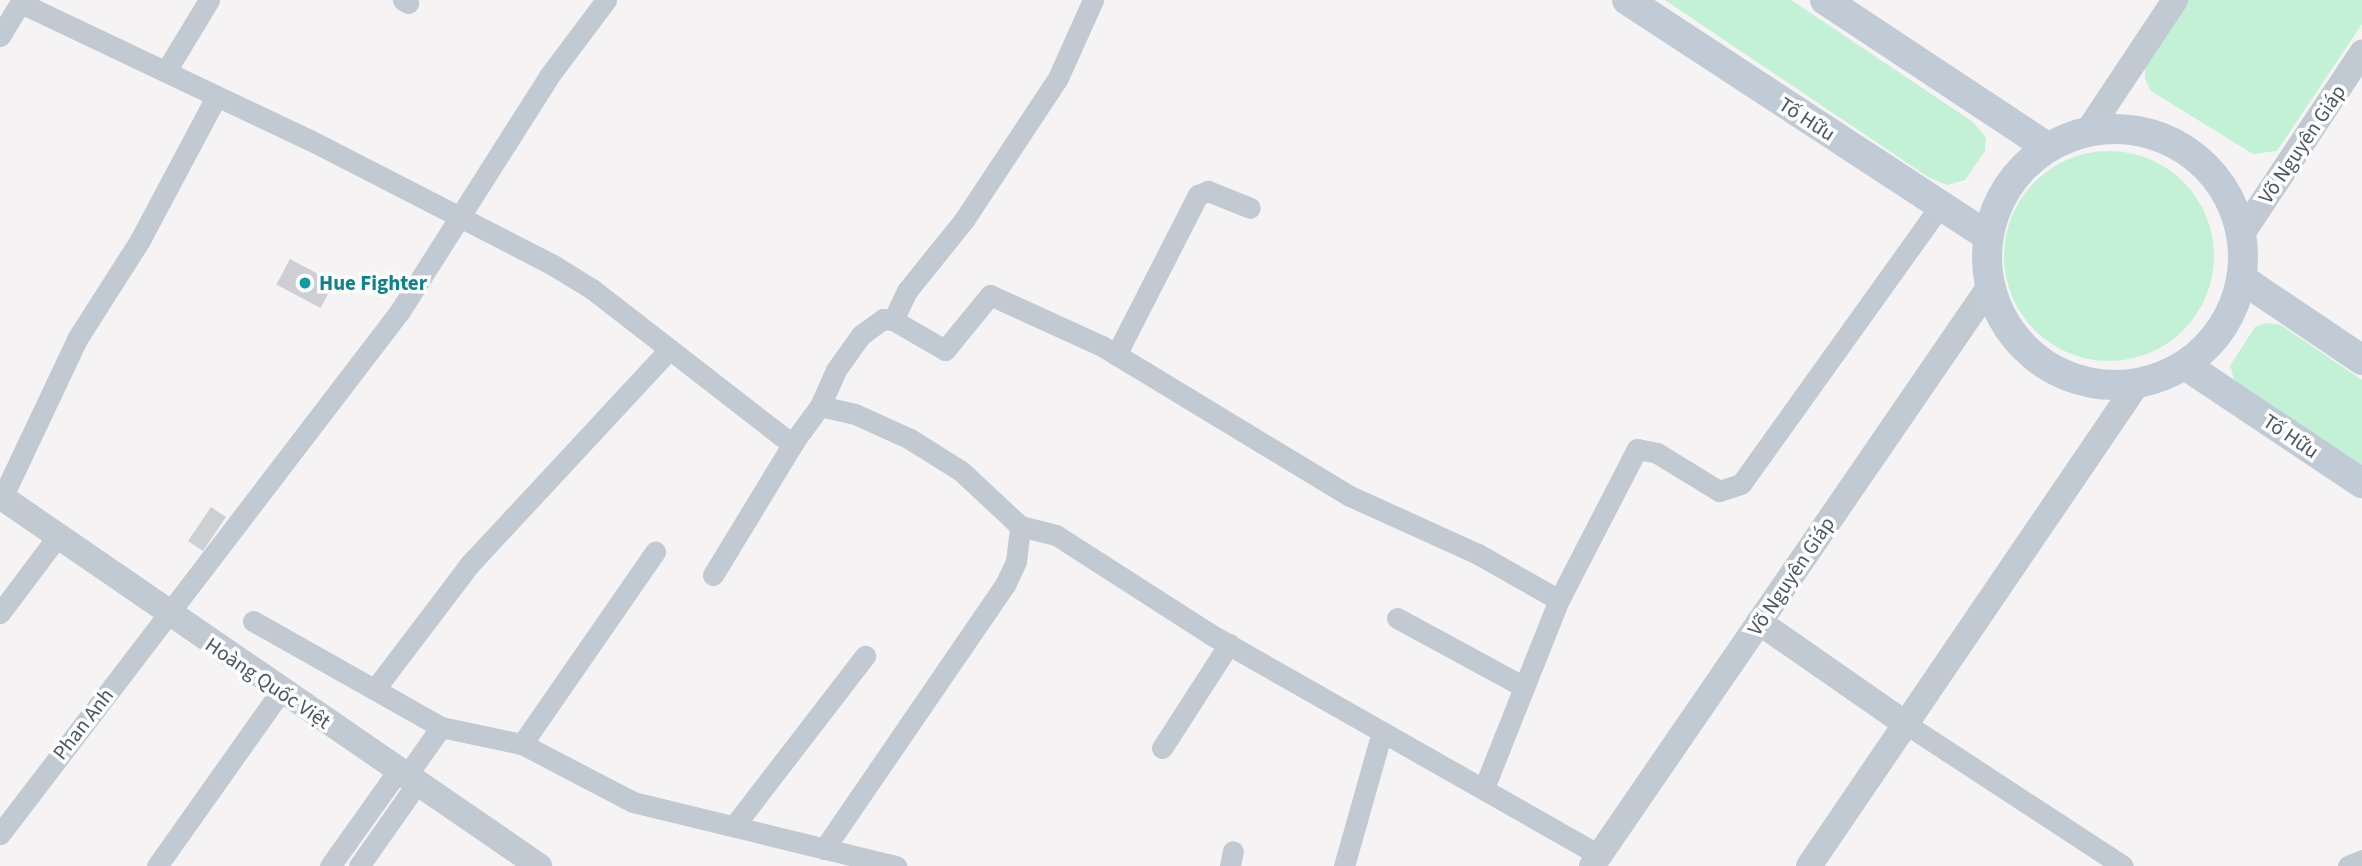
<!DOCTYPE html>
<html>
<head>
<meta charset="utf-8">
<style>
	body { margin:0 }
	#map { position:relative; width:2362px; height:866px; overflow:hidden; background:#f5f3f3; font-family:"Source Sans 3",sans-serif }
	div>[style] { position:absolute }
	.green>* { inset:0; background:#c3f1d5 }
	.round { border-radius:50% }
	.building>* { inset:0; background:#cdcfd5; transform-origin:0 0 }
	.minor>* { height:21px; margin:-10.5px; padding:0 10.5px; transform-origin:10.5px; border-radius:10.5px; background:#c1cad2 }
	.tertiary>* { height:26px; margin:-13px; padding:0 13px; transform-origin:13px; border-radius:13px; background:#c1cad2 }
	.secondary>* { height:30px; margin:-15px; padding:0 15px; transform-origin:15px; border-radius:15px; background:#c1cbd6 }
	.secondary>.ring { margin:-15px; padding:0; box-sizing:content-box; background:none; border:30px solid #c1cbd6; border-radius:50% }
	.dots>* { width:19px; height:19px; translate:-50% -50%; box-sizing:border-box; border:4px solid #fff; border-radius:50% }
	span { translate:-50% -50%; white-space:nowrap; text-align:center; line-height:1.15; -webkit-text-stroke:7px #fff; paint-order:stroke }
	.street-label { font-size:21px; color:#4a5661 }
	.culture-label { font-size:21px; color:#0d838f; font-weight:700 }
	.left { translate:0 -50%; text-align:left }
</style>
</head>
<body>
<div id="map">
	<div class="green">
		<div style="clip-path:polygon(1665px 0,1791px 0,1973px 122px,1986px 138px,1985px 151px,1965px 180px,1947px 185px,1928px 177px)"></div>
		<div style="clip-path:polygon(2183px 0,2362px 0,2362px 24px,2277px 151px,2253px 154px,2151px 91px,2145px 79px,2145px 57px)"></div>
		<div class="round" style="left:2004px;top:151px;width:210px;height:210px"></div>
		<div style="clip-path:polygon(2266px 323px,2281px 325px,2362px 380px,2362px 470px,2236px 386px,2230px 366px,2255px 327px)"></div>
	</div>
	<div class="building">
		<div style="left:290px;top:259px;width:50px;height:29px;rotate:28deg"></div>
		<div style="left:211px;top:507px;width:18px;height:41px;rotate:34deg"></div>
	</div>
	<div class="minor">
		<div style="left:403px;top:0;width:6px;rotate:31deg"></div>
		<div style="left:1093px;top:0;width:85px;rotate:114.2deg"></div>
		<div style="left:1058px;top:78px;width:170px;rotate:123.5deg"></div>
		<div style="left:964px;top:220px;width:91px;rotate:128.8deg"></div>
		<div style="left:907px;top:291px;width:32px;rotate:116deg"></div>
		<div style="left:893px;top:320px;width:60px;rotate:30deg"></div>
		<div style="left:945px;top:350px;width:71px;rotate:-50.7deg"></div>
		<div style="left:990px;top:295px;width:123px;rotate:24.5deg"></div>
		<div style="left:1102px;top:346px;width:290px;rotate:31.2deg"></div>
		<div style="left:1350px;top:496px;width:141px;rotate:24.4deg"></div>
		<div style="left:1478px;top:554px;width:93px;rotate:29.6deg"></div>
		<div style="left:21px;top:3px;width:320px;rotate:25.4deg"></div>
		<div style="left:310px;top:140px;width:273px;rotate:27.2deg"></div>
		<div style="left:553px;top:265px;width:46px;rotate:31.6deg"></div>
		<div style="left:592px;top:289px;width:247px;rotate:37.8deg"></div>
		<div style="left:787px;top:440px;width:8px"></div>
		<div style="left:795px;top:440px;width:42px;rotate:-53.7deg"></div>
		<div style="left:820px;top:406px;width:36px;rotate:13deg"></div>
		<div style="left:855px;top:414px;width:60px;rotate:24.4deg"></div>
		<div style="left:910px;top:439px;width:60px;rotate:32.1deg"></div>
		<div style="left:961px;top:471px;width:81px;rotate:43deg"></div>
		<div style="left:1020px;top:526px;width:37px;rotate:14deg"></div>
		<div style="left:1056px;top:535px;width:183px;rotate:32.7deg"></div>
		<div style="left:1210px;top:634px;width:447px;rotate:29.6deg"></div>
		<div style="left:0;top:36px;width:42px;rotate:-58.6deg"></div>
		<div style="left:166px;top:71px;width:83px;rotate:-58.8deg"></div>
		<div style="left:1116px;top:355px;width:180px;rotate:-62.9deg"></div>
		<div style="left:1198px;top:195px;width:11px;rotate:-22deg"></div>
		<div style="left:1208px;top:191px;width:45px;rotate:22deg"></div>
		<div style="left:820px;top:406px;width:39px;rotate:-66deg"></div>
		<div style="left:836px;top:370px;width:43px;rotate:-54.5deg"></div>
		<div style="left:861px;top:335px;width:27px;rotate:-36deg"></div>
		<div style="left:883px;top:319px;width:10px;rotate:6deg"></div>
		<div style="left:2px;top:498px;width:176px;rotate:-64.7deg"></div>
		<div style="left:77px;top:339px;width:117px;rotate:-57.5deg"></div>
		<div style="left:140px;top:240px;width:162px;rotate:-62deg"></div>
		<div style="left:713px;top:575px;width:158px;rotate:-58.7deg"></div>
		<div style="left:0;top:613px;width:95px;rotate:-53.1deg"></div>
		<div style="left:1397px;top:618px;width:142px;rotate:28.5deg"></div>
		<div style="left:253px;top:621px;width:216px;rotate:29.4deg"></div>
		<div style="left:375px;top:689px;width:156px;rotate:-52.8deg"></div>
		<div style="left:469px;top:565px;width:294px;rotate:-47.1deg"></div>
		<div style="left:1906px;top:724px;width:259px;rotate:33.2deg"></div>
		<div style="left:522px;top:744px;width:234px;rotate:-55.3deg"></div>
		<div style="left:1162px;top:748px;width:124px;rotate:-57.2deg"></div>
		<div style="left:405px;top:778px;width:62px;rotate:-54.8deg"></div>
		<div style="left:441px;top:727px;width:83px;rotate:11.9deg"></div>
		<div style="left:522px;top:744px;width:125px;rotate:27.6deg"></div>
		<div style="left:633px;top:802px;width:271px;rotate:13.7deg"></div>
		<div style="left:1484px;top:788px;width:202px;rotate:-68.3deg"></div>
		<div style="left:1559px;top:600px;width:170px;rotate:-62.7deg"></div>
		<div style="left:1637px;top:449px;width:20px;rotate:11deg"></div>
		<div style="left:1657px;top:453px;width:73px;rotate:31.5deg"></div>
		<div style="left:1719px;top:491px;width:23px;rotate:-18deg"></div>
		<div style="left:1741px;top:484px;width:342px;rotate:-54.4deg"></div>
		<div style="left:734px;top:826px;width:215px;rotate:-52.4deg"></div>
		<div style="left:0;top:834px;width:658px;rotate:-52.59deg"></div>
		<div style="left:400px;top:311px;width:278px;rotate:-57.6deg"></div>
		<div style="left:549px;top:76px;width:95px;rotate:-53.1deg"></div>
		<div style="left:824px;top:849px;width:320px;rotate:-55.6deg"></div>
		<div style="left:1005px;top:585px;width:26px;rotate:-65deg"></div>
		<div style="left:1016px;top:561px;width:35px;rotate:-83deg"></div>
		<div style="left:157px;top:866px;width:214px;rotate:-54.7deg"></div>
		<div style="left:330px;top:866px;width:115px;rotate:-54.5deg"></div>
		<div style="left:359px;top:866px;width:99px;rotate:-54.9deg"></div>
		<div style="left:1230px;top:866px;width:15px;rotate:-79deg"></div>
		<div style="left:1344px;top:866px;width:139px;rotate:-74.2deg"></div>
		<div style="left:2348px;top:866px;width:15px;rotate:-23deg"></div>
	</div>
	<div class="tertiary">
		<div style="left:2088px;top:131px;width:157px;rotate:-56.4deg"></div>
		<div style="left:2241px;top:235px;width:219px;rotate:-56.4deg"></div>
		<div style="left:0;top:496px;width:654px;rotate:34.47deg"></div>
		<div style="left:1759px;top:622px;width:179px;rotate:34.8deg"></div>
		<div style="left:1592px;top:866px;width:703px;rotate:-55.54deg"></div>
		<div style="left:1809px;top:866px;width:583px;rotate:-55.76deg"></div>
	</div>
	<div class="secondary">
		<div style="left:1627px;top:0;width:431px;rotate:33.2deg"></div>
		<div style="left:1825px;top:0;width:266px;rotate:33.5deg"></div>
		<div class="ring" style="left:1987px;top:129px;width:226px;height:226px"></div>
		<div style="left:2242px;top:279px;width:145px;rotate:34deg"></div>
		<div style="left:2185px;top:365px;width:213px;rotate:33.7deg"></div>
	</div>
	<div class="dots">
		<div style="left:305px;top:283px;background:#0f9aa8"></div>
	</div>
	<div class="street-label">
		<span style="left:1807px;top:119px;rotate:33deg">Tố Hữu</span>
		<span style="left:2302px;top:144px;rotate:-56deg">Võ Nguyên Giáp</span>
		<span style="left:2291px;top:436px;rotate:34deg">Tố Hữu</span>
		<span style="left:1791px;top:576px;rotate:-56deg">Võ Nguyên Giáp</span>
		<span style="left:268px;top:683px;rotate:34deg">Hoàng Quốc Việt</span>
		<span style="left:83px;top:724px;rotate:-52deg">Phan Anh</span>
	</div>
	<div class="culture-label">
		<span class="left" style="left:319px;top:283px">Hue Fighter</span>
	</div>
</div>
</body>
</html>
